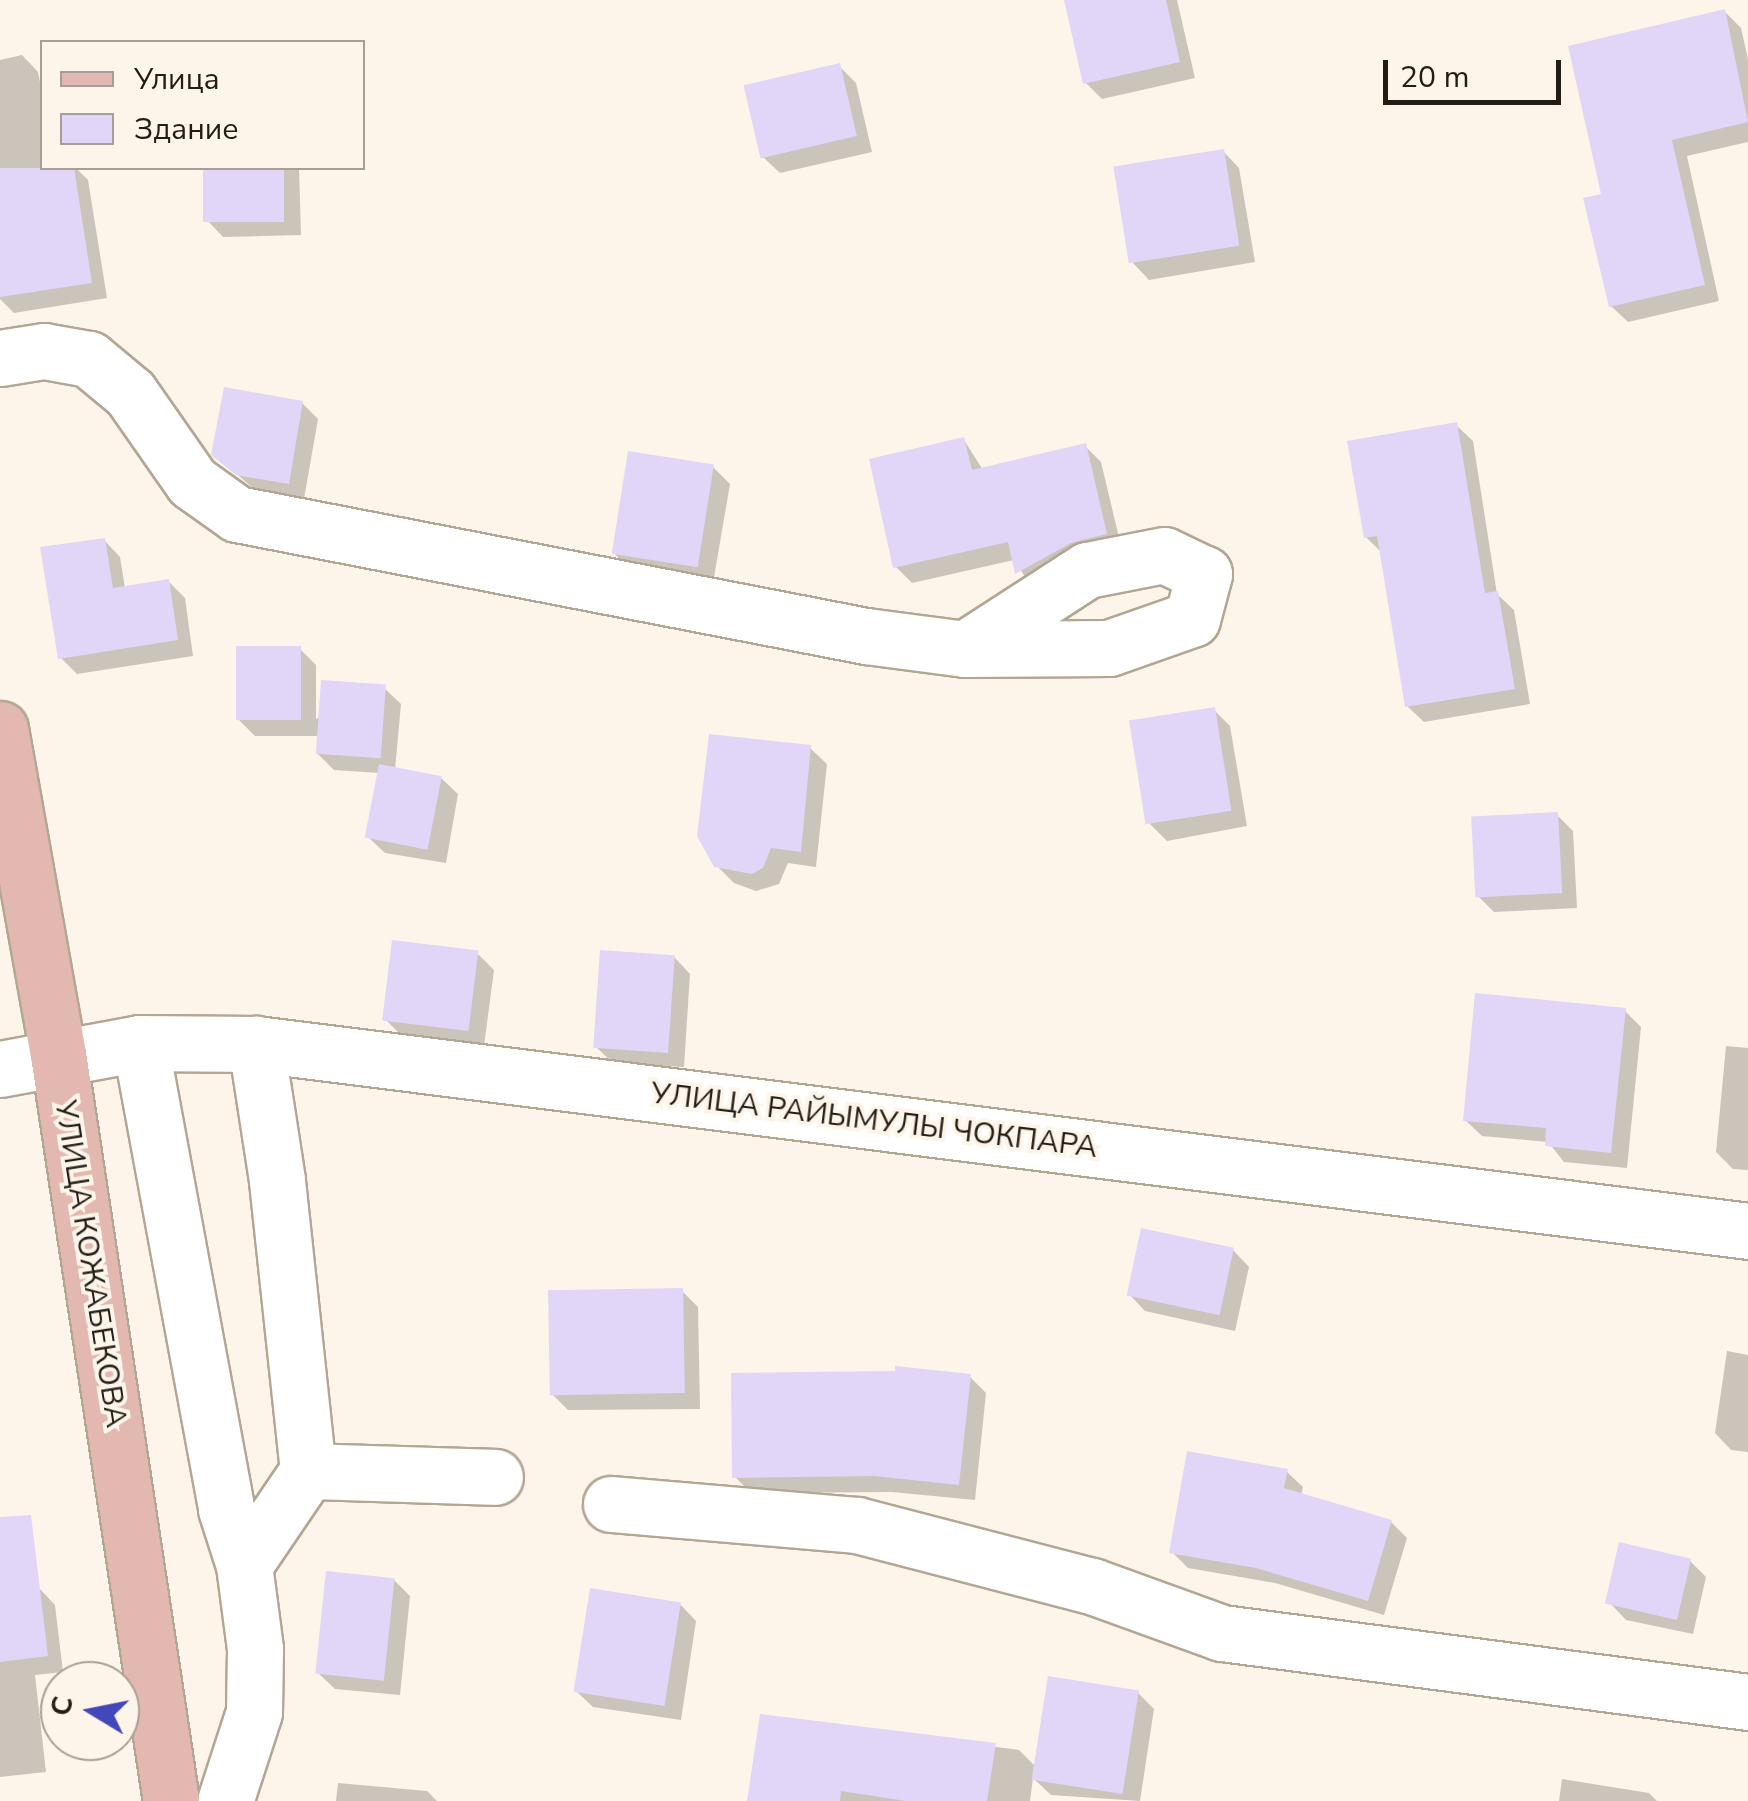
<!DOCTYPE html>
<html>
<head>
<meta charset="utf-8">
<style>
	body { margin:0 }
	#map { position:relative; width:1748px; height:1801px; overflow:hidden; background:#fef5ea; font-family:"Nunito Sans",sans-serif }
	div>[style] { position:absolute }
	.shadow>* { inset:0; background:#0003 }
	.building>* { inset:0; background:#e1d6f7; transform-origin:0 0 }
	.roads { filter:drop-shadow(2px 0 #b3a694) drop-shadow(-2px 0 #b3a694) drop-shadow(0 2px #b3a694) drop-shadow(0 -2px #b3a694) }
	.minor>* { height:55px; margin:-27.5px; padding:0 27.5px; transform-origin:27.5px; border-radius:27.5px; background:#fff }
	.major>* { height:55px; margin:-27.5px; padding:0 27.5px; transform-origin:27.5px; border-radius:27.5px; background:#e2b8b0 }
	span { translate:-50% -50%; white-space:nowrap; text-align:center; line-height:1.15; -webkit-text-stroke:8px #fef5ea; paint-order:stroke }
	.street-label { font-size:30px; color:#221d16 }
	.legend { position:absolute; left:40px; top:40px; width:325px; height:130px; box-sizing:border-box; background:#fef5ea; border:2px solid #a69f95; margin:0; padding:12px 18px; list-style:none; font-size:30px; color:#221d16 }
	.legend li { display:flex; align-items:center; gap:20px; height:50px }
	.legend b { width:50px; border:2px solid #a69f95 }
	.north { position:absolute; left:40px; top:1661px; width:100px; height:100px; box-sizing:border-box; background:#fef5ea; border:2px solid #a69f95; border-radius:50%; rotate:280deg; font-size:28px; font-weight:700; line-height:40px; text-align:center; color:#221d16 }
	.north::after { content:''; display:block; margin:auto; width:35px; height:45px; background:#4248bc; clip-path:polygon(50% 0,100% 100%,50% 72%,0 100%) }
	.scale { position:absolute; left:1383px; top:60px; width:178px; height:45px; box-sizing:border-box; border:5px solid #221d16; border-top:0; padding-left:12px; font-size:30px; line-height:35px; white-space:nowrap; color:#221d16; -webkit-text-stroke:8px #fef5ea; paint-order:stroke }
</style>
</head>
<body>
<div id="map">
	<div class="shadow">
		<div style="clip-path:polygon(1067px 0,1177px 0,1195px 78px,1102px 99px,1086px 83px)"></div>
		<div style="clip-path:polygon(1725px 12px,1741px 28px,1748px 59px,1748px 142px,1687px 156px,1719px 301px,1628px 322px,1611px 306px,1604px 196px)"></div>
		<div style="clip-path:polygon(22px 55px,38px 72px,42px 92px,42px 168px,76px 168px,88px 180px,107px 298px,14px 313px,0 299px,0 60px)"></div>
		<div style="clip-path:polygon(839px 66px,856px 83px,872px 152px,780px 173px,763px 157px)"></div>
		<div style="clip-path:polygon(1223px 151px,1239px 168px,1255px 262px,1149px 280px,1133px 263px)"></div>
		<div style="clip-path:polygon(206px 168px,299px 168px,301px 235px,223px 237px,207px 220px)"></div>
		<div style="clip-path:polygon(302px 403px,318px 419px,304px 499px,255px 490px,214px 454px)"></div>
		<div style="clip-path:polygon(1456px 425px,1473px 441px,1497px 594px,1514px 610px,1530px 704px,1424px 722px,1407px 706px,1382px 553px,1366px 537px)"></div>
		<div style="clip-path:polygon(964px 440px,983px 470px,1085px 446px,1101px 462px,1122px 550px,1033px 589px,1014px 560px,912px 583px,896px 567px)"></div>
		<div style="clip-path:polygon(713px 467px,730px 484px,713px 583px,630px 570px,614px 553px)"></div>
		<div style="clip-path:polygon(104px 540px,120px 557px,125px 588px,168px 581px,185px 598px,193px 656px,77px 674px,61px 658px)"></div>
		<div style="clip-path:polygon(300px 649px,316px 665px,316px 719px,384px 688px,401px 704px,395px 770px,441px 778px,458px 794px,446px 863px,385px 853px,368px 837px,380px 773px,334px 770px,317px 753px,319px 736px,255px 736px,238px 719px)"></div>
		<div style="clip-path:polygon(1214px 710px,1230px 726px,1247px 826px,1167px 841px,1150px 824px)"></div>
		<div style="clip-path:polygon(810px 748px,827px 764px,816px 867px,788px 863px,779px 884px,756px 891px,734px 883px,716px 865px)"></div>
		<div style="clip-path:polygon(1557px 815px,1573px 831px,1577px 908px,1494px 912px,1478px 896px)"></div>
		<div style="clip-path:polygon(477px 953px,494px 970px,484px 1046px,402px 1036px,386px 1020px)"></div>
		<div style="clip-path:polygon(674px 957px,690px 974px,684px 1067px,613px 1063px,596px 1047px)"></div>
		<div style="clip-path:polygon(1625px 1011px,1641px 1027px,1627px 1168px,1564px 1162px,1548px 1142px,1482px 1136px,1465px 1120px)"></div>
		<div style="clip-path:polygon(1726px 1046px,1748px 1048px,1748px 1170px,1733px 1169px,1716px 1152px)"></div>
		<div style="clip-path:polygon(1233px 1250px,1249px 1267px,1235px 1331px,1145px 1311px,1129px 1294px)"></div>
		<div style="clip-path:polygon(682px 1291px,698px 1307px,700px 1409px,568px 1410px,552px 1394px)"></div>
		<div style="clip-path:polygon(1727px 1351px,1748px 1355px,1748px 1452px,1731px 1450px,1715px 1433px)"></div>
		<div style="clip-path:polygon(969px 1376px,986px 1393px,975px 1500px,892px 1492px,751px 1493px,735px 1477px)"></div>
		<div style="clip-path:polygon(1286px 1471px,1303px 1487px,1301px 1496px,1391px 1522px,1407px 1538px,1384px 1615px,1275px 1583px,1188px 1568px,1172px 1552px)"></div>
		<div style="clip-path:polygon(1689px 1560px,1706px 1577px,1693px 1634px,1626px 1620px,1610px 1603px)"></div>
		<div style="clip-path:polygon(394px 1580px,410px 1596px,400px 1695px,335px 1689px,318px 1673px)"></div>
		<div style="clip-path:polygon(39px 1588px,55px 1605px,63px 1672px,35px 1675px,46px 1772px,0 1777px,0 1593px)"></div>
		<div style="clip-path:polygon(680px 1604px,696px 1621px,681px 1720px,593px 1707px,576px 1691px)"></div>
		<div style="clip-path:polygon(1138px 1693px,1154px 1709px,1140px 1801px,1051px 1795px,1033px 1778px,1030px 1801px,750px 1801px,762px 1717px,1019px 1750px,1036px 1767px)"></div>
		<div style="clip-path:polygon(1562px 1779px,1649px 1793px,1657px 1801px,1559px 1801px)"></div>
		<div style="clip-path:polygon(338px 1783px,427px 1791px,437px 1801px,336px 1801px)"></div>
	</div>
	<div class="building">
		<div style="clip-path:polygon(1064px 0,1166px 0,1180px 62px,1083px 84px)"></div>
		<div style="clip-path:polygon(1725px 9px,1748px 122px,1672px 140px,1705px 285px,1609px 307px,1583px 198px,1601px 194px,1568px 46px)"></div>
		<div style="left:840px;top:63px;width:75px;height:99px;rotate:77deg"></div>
		<div style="left:1224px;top:149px;width:98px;height:112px;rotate:81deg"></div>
		<div style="clip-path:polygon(0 168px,74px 168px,92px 283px,0 297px)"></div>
		<div style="left:203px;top:168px;width:81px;height:54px"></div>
		<div style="clip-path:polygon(224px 387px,303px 401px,289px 484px,236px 475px,211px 455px)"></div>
		<div style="clip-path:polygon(1457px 422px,1485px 593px,1498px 591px,1515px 689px,1405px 707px,1377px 536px,1364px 538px,1347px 441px)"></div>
		<div style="clip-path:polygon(964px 437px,972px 470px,1086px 443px,1107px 534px,1071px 543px,1015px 574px,1008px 542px,893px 568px,869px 459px)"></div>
		<div style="left:628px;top:451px;width:87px;height:104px;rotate:9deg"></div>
		<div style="clip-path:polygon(105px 538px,113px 588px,169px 579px,178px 640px,58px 659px,40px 547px)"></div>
		<div style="left:236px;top:646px;width:65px;height:74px"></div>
		<div style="left:321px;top:680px;width:65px;height:74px;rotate:4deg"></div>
		<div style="left:1215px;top:707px;width:105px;height:87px;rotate:81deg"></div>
		<div style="clip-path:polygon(709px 734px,811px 745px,801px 852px,771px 848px,763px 868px,752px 874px,714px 867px,697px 836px)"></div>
		<div style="left:379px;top:764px;width:64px;height:75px;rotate:11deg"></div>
		<div style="left:1558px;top:812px;width:81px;height:87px;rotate:87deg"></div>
		<div style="left:392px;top:940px;width:87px;height:81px;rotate:7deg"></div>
		<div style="left:600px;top:950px;width:75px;height:98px;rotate:4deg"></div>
		<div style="clip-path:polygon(1475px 993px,1626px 1008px,1611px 1153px,1545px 1146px,1546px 1128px,1463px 1121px)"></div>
		<div style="left:1141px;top:1228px;width:95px;height:69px;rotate:12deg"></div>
		<div style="left:683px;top:1288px;width:105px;height:135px;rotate:89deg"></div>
		<div style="clip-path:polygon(895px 1366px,971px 1374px,959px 1485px,874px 1476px,732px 1478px,731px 1373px,895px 1371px)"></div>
		<div style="clip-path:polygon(1187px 1451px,1288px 1469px,1284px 1488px,1392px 1520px,1368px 1601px,1256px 1568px,1169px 1553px)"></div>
		<div style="clip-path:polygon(31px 1515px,48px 1656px,0 1662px,0 1517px)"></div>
		<div style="left:1619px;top:1542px;width:74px;height:63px;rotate:13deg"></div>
		<div style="left:326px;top:1571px;width:69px;height:103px;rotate:6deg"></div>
		<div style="left:590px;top:1588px;width:92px;height:105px;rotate:9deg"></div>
		<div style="left:1048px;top:1676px;width:92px;height:105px;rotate:9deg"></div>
		<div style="clip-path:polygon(760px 1714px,996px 1743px,987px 1801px,906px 1801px,841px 1791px,840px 1801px,747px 1801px)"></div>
	</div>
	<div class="roads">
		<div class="minor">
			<div style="left:0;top:358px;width:45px;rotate:-9deg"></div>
			<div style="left:44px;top:351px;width:46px;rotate:10.1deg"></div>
			<div style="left:89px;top:359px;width:53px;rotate:39.7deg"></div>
			<div style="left:130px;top:393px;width:108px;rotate:55.1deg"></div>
			<div style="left:192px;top:482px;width:55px;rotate:35.4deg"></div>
			<div style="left:237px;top:514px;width:641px;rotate:10.98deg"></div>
			<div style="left:866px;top:636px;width:100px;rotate:7.5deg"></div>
			<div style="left:965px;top:649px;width:144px;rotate:-0.4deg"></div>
			<div style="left:1109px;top:648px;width:88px;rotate:-19.3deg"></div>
			<div style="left:1192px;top:619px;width:47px;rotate:-75.1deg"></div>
			<div style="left:1204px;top:574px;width:44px;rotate:-154.6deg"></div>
			<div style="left:1164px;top:555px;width:78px;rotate:169deg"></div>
			<div style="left:1087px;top:570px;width:145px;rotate:147.1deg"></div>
			<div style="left:140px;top:1043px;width:474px;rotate:79.5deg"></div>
			<div style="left:226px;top:1509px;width:59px;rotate:72.2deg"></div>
			<div style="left:244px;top:1565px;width:85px;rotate:82.5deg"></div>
			<div style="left:255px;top:1649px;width:63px;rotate:90.9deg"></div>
			<div style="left:254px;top:1712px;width:94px;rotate:108deg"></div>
			<div style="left:0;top:1069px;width:142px;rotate:-10.5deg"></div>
			<div style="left:140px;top:1043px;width:116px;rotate:0.5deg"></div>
			<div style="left:256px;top:1044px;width:1504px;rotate:7.14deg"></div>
			<div style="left:308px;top:1471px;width:187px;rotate:1.8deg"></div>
			<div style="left:611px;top:1504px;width:247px;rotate:4.9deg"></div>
			<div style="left:857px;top:1525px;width:243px;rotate:14.6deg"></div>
			<div style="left:1092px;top:1586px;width:138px;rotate:19.9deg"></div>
			<div style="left:1222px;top:1633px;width:531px;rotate:7.47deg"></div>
			<div style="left:244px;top:1565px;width:114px;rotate:-55.8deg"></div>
			<div style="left:308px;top:1471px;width:293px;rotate:-96.1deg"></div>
			<div style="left:277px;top:1180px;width:138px;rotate:-98.8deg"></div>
		</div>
		<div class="major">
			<div style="left:0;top:729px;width:330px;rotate:79.9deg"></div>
			<div style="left:58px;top:1054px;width:755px;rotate:81.4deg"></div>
		</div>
	</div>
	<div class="street-label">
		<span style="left:874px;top:1121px;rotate:7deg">УЛИЦА РАЙЫМУЛЫ ЧОКПАРА</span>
		<span style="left:90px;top:1264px;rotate:81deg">УЛИЦА КОЖАБЕКОВА</span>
	</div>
	<ul class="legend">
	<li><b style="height:12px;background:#e2b8b0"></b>Улица</li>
	<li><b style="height:28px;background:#e1d6f7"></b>Здание</li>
	</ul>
	<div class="north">С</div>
	<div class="scale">20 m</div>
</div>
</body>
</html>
